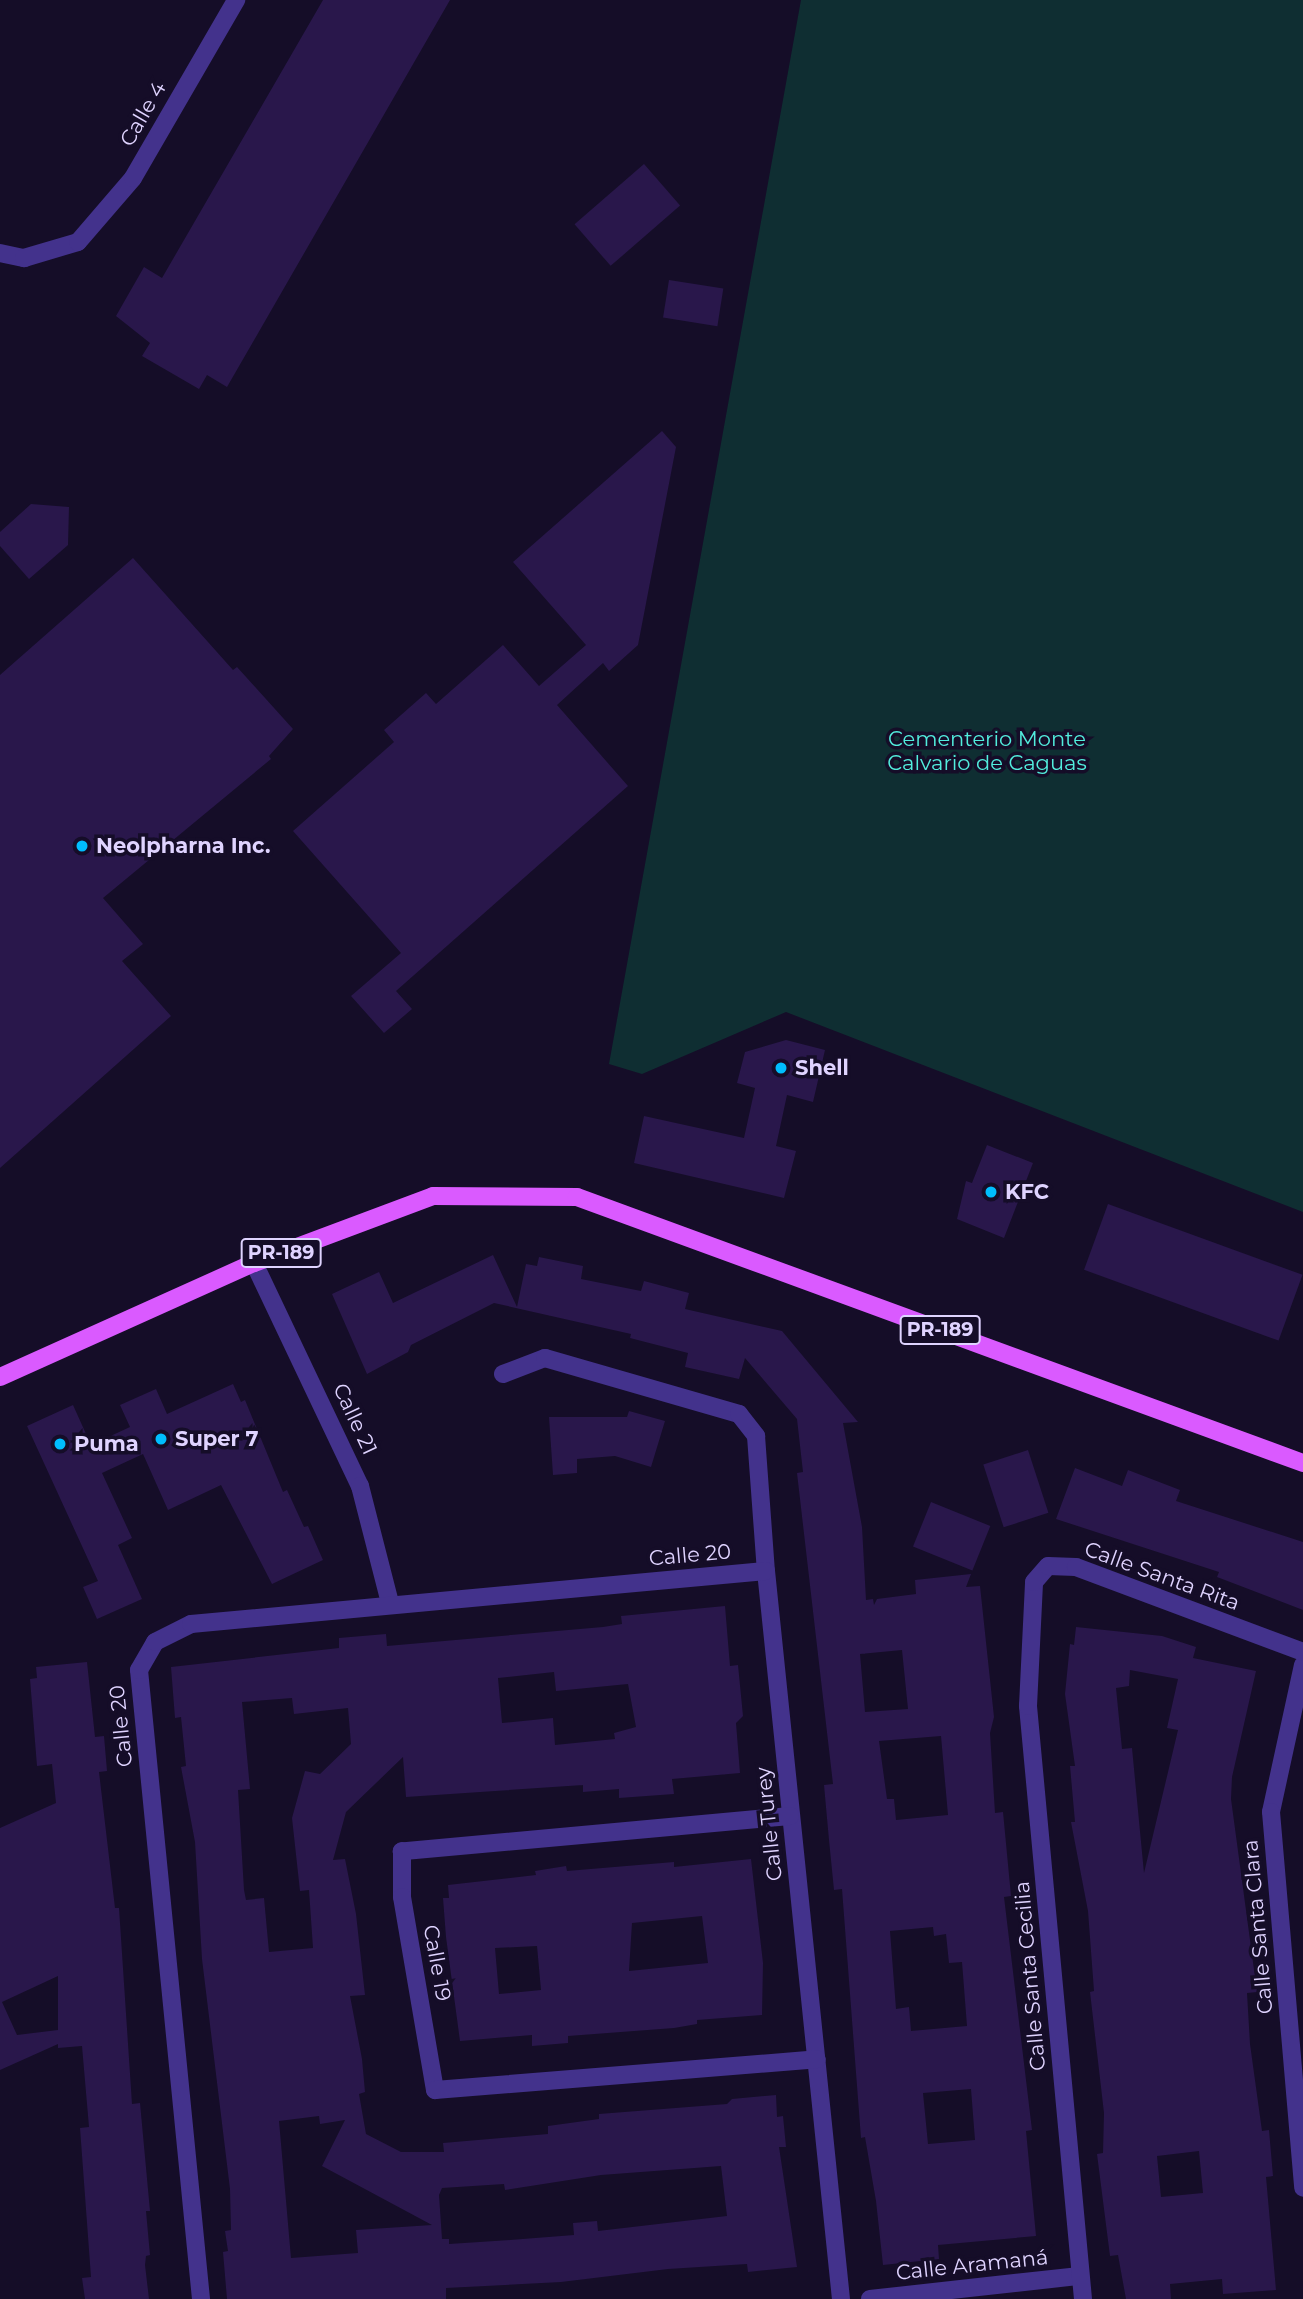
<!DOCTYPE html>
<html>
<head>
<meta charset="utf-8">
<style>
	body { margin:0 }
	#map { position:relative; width:1303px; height:2299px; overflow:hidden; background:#150d28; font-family:Montserrat,sans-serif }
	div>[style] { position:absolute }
	.green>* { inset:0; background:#0f2e32 }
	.building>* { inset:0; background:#29174b; transform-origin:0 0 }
	.minor>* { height:18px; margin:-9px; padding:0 9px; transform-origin:9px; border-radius:9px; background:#43328c }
	.primary>* { height:18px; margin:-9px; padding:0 9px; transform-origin:9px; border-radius:9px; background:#da5aff }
	.dots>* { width:19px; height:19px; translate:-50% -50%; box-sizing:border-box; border:4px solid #150d28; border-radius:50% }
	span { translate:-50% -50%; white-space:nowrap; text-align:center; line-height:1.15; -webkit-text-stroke:7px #150d28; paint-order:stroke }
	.shield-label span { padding:2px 5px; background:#150d28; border:2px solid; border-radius:5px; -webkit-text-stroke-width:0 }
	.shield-label { font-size:19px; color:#dfd3ff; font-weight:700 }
	.street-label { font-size:21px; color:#dfd3ff }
	.park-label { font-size:21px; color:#52eddd }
	.poi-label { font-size:21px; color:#dfd3ff; font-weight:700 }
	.left { translate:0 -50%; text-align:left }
</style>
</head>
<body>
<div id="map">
	<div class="green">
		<div style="clip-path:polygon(801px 0,1303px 0,1303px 1212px,786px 1012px,642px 1074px,609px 1064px)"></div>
	</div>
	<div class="building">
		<div style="clip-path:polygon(323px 0,450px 0,227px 387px,207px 375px,199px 389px,142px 356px,150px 343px,116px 316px,144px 267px,162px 278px)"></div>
		<div style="left:644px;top:164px;width:55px;height:92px;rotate:49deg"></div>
		<div style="left:669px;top:280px;width:55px;height:38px;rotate:9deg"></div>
		<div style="clip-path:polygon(662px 431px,676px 447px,638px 645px,609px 671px,603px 663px,557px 705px,628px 786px,396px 991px,412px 1009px,384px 1033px,351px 996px,401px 953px,293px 831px,394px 742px,384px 730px,426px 693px,436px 704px,503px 645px,539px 686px,586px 645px,513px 562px)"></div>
		<div style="clip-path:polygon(31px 504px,69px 507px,68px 545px,29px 579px,0 546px,0 532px)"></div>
		<div style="clip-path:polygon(133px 558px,233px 670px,237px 667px,293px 729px,269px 756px,271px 759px,103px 898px,143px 944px,122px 961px,171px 1016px,0 1168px,0 675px)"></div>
		<div style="clip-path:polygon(786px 1040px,825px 1050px,813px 1102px,787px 1095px,776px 1146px,796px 1151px,784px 1198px,634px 1163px,644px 1116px,744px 1138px,755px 1088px,737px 1083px,745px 1052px)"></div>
		<div style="clip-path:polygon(987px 1145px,1033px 1163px,1004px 1238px,957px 1219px,966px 1181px,972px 1183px)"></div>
		<div style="left:1108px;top:1204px;width:207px;height:70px;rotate:20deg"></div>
		<div style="clip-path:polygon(evenodd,493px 1255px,517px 1307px,526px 1264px,537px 1266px,539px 1257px,583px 1266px,581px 1279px,641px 1291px,644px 1281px,689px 1293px,685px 1309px,782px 1331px,858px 1422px,843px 1423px,862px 1527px,866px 1600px,873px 1599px,874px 1605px,877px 1599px,916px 1594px,915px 1580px,971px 1574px,966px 1587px,980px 1586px,994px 1717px,990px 1733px,995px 1813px,1003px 1812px,1011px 1896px,1004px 1897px,1032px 2130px,1026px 2131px,1036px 2236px,938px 2245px,939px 2259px,883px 2265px,876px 2201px,865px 2137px,861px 2138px,842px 1889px,834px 1890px,829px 1840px,824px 1785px,833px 1784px,797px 1473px,803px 1472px,797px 1419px,745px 1358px,739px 1379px,685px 1367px,688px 1353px,630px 1338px,631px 1334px,494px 1303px,411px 1345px,408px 1352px,367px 1374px,332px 1294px,379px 1272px,393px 1303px,493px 1255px,902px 1650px,908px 1709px,865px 1712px,860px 1654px,902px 1650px,493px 1255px,941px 1736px,948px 1815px,896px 1820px,894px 1799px,887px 1799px,879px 1741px,941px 1736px,493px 1255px,933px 1927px,934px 1936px,946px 1934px,949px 1963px,962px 1962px,967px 2026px,911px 2031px,909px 2007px,896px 2009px,890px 1931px,933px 1927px,493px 1255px,971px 2089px,975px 2140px,928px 2144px,923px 2093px,971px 2089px)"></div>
		<div style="clip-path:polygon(233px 1384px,241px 1402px,245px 1400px,283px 1492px,287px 1490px,304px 1527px,308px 1526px,323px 1560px,272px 1584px,221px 1485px,168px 1510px,143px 1454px,102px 1473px,132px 1538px,118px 1545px,142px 1599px,97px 1619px,83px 1587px,98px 1581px,27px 1426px,73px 1405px,91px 1445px,130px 1427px,120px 1405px,156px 1389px,167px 1414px)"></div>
		<div style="clip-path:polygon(629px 1411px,665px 1421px,651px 1467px,615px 1456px,577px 1459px,577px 1473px,553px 1475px,549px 1417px,627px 1417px)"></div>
		<div style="left:1028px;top:1450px;width:66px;height:47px;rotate:72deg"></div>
		<div style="clip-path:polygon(1075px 1468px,1122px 1486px,1128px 1470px,1180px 1490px,1176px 1501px,1303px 1542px,1303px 1610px,1217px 1577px,1219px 1572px,1056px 1519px)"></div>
		<div style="left:931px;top:1502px;width:64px;height:48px;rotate:22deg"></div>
		<div style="clip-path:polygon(evenodd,725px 1606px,730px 1666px,738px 1665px,743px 1716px,736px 1723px,740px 1773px,672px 1779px,674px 1794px,619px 1798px,619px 1789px,583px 1792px,583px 1785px,406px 1797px,403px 1757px,346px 1812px,333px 1860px,345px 1859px,356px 1914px,365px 1995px,350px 1996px,362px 2059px,365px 2092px,359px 2094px,366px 2134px,401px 2152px,444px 2152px,443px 2143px,548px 2134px,548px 2126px,599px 2119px,599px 2114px,727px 2104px,732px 2099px,776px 2095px,777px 2117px,783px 2116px,786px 2147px,779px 2147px,797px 2267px,748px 2272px,747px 2264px,668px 2269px,561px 2282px,446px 2288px,446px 2299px,227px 2299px,223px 2252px,228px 2251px,225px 2231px,231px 2230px,230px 2189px,202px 1959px,195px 1842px,181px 1767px,186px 1766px,181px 1717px,175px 1718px,171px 1667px,339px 1648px,339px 1638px,386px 1634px,387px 1646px,603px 1627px,622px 1624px,621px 1616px,725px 1606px,554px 1672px,556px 1691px,628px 1684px,636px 1727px,614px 1733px,615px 1739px,555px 1745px,553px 1718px,502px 1723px,498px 1678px,554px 1672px,725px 1606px,292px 1698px,294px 1714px,348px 1708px,351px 1744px,320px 1774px,305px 1771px,292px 1818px,300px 1891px,309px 1890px,313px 1948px,269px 1952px,264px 1898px,246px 1900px,244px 1890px,238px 1790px,250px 1789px,242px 1702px,292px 1698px,725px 1606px,319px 2116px,320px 2124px,345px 2120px,322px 2166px,432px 2225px,356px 2230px,358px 2253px,291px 2258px,279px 2121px,319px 2116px,725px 1606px,721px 2166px,727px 2216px,598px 2231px,597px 2221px,573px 2223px,574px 2235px,510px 2240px,449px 2244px,449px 2239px,442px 2239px,439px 2195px,442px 2188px,504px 2184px,505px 2190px,601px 2175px,721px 2166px)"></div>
		<div style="clip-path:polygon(evenodd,1076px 1627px,1162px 1636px,1196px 1647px,1193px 1658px,1256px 1671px,1232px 1777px,1231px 1799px,1257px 1992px,1247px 1993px,1250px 2044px,1262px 2131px,1269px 2130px,1273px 2176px,1266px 2177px,1276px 2290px,1223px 2294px,1222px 2279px,1170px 2284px,1171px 2299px,1126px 2299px,1118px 2255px,1110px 2256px,1097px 2154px,1103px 2153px,1104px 2113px,1090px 1992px,1094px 1991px,1088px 1911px,1071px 1822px,1075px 1822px,1070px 1766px,1075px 1766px,1065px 1694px,1070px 1644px,1074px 1645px,1076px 1627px,1130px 1670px,1178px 1679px,1167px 1728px,1178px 1730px,1144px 1873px,1132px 1748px,1122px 1749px,1116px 1688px,1129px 1686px,1130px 1670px,1076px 1627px,1199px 2151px,1203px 2193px,1161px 2197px,1157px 2156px,1199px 2151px)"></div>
		<div style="clip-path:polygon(evenodd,87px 1662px,95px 1737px,104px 1736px,107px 1771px,99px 1772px,115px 1908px,119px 1908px,132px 2104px,140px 2103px,150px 2211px,146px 2211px,150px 2255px,146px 2256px,145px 2265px,149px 2299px,85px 2299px,82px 2278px,91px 2277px,80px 2128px,89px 2127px,82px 2046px,58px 2048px,58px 2044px,0 2070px,0 1828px,56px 1803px,52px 1764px,37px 1766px,30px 1679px,37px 1678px,36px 1667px,87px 1662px,58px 1976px,58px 2030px,17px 2035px,2px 2002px,58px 1976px)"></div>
		<div style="clip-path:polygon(evenodd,751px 1859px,763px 1963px,762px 2015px,697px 2020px,697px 2024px,674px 2028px,568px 2036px,568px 2043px,532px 2046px,532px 2035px,460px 2041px,446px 1937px,443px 1898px,449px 1898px,448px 1885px,536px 1875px,535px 1871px,566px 1866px,567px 1871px,674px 1862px,674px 1867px,751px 1859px,702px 1916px,708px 1963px,629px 1971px,632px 1923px,702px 1916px,751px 1859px,537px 1946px,541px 1990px,499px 1994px,495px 1948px,537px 1946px)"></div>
	</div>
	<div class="minor">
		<div style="left:0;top:253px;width:25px;rotate:12deg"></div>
		<div style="left:24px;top:258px;width:56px;rotate:-16.5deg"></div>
		<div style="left:78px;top:242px;width:84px;rotate:-49.3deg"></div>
		<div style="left:133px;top:178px;width:206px;rotate:-59.9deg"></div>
		<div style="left:254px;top:1263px;width:247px;rotate:64.6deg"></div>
		<div style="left:360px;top:1486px;width:121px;rotate:75.6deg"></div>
		<div style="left:503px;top:1374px;width:45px;rotate:-20.9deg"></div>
		<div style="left:545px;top:1358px;width:202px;rotate:16.1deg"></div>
		<div style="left:739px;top:1414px;width:28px;rotate:52deg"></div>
		<div style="left:756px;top:1436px;width:135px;rotate:85.8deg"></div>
		<div style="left:766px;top:1571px;width:732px;rotate:84.12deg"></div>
		<div style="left:1303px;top:1665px;width:150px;rotate:102.3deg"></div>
		<div style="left:1271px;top:1812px;width:377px;rotate:85.1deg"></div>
		<div style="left:790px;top:1816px;width:390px;rotate:174.8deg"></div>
		<div style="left:402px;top:1851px;width:46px;rotate:90deg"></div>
		<div style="left:402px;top:1897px;width:196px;rotate:80.3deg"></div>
		<div style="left:435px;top:2090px;width:383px;rotate:-4.6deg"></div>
		<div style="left:201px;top:2299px;width:632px;rotate:-95.63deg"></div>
		<div style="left:139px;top:1670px;width:32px;rotate:-60deg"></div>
		<div style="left:155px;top:1642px;width:40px;rotate:-26.6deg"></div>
		<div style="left:191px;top:1624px;width:577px;rotate:-5.27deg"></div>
		<div style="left:870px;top:2299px;width:211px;rotate:-6.3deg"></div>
		<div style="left:1083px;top:2299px;width:596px;rotate:-95.3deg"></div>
		<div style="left:1028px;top:1706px;width:124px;rotate:-87.2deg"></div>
		<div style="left:1034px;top:1582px;width:21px;rotate:-49deg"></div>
		<div style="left:1048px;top:1566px;width:28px;rotate:2deg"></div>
		<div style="left:1076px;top:1567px;width:242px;rotate:20.5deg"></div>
	</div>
	<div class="primary">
		<div style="left:0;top:1377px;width:278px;rotate:-24.2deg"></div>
		<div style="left:254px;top:1263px;width:191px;rotate:-20.5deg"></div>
		<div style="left:433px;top:1196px;width:144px;rotate:0.4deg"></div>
		<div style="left:577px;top:1197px;width:773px;rotate:20.12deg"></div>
	</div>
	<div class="dots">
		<div style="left:82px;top:846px;background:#00befe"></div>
		<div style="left:781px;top:1068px;background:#00befe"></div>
		<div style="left:991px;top:1192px;background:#00befe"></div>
		<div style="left:161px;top:1439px;background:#00befe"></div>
		<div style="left:60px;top:1444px;background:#00befe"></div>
	</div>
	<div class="shield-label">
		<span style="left:281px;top:1253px">PR-189</span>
		<span style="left:940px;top:1330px">PR-189</span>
	</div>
	<div class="street-label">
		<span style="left:143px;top:114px;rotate:-60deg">Calle 4</span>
		<span style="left:355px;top:1419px;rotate:65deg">Calle 21</span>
		<span style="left:690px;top:1555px;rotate:-5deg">Calle 20</span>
		<span style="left:1162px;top:1576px;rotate:20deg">Calle Santa Rita</span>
		<span style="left:121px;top:1726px;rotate:-96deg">Calle 20</span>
		<span style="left:769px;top:1824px;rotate:-96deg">Calle Turey</span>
		<span style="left:1258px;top:1927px;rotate:-95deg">Calle Santa Clara</span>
		<span style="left:437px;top:1963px;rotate:80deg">Calle 19</span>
		<span style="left:1030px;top:1976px;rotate:-95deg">Calle Santa Cecilia</span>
		<span style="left:972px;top:2265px;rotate:-6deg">Calle Aramaná</span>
	</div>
	<div class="park-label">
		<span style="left:987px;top:751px">Cementerio Monte<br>Calvario de Caguas</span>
	</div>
	<div class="poi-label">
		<span class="left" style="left:96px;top:846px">Neolpharna Inc.</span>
		<span class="left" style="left:795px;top:1068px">Shell</span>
		<span class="left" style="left:1005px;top:1192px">KFC</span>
		<span class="left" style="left:175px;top:1439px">Super 7</span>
		<span class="left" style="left:74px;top:1444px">Puma</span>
	</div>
</div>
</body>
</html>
